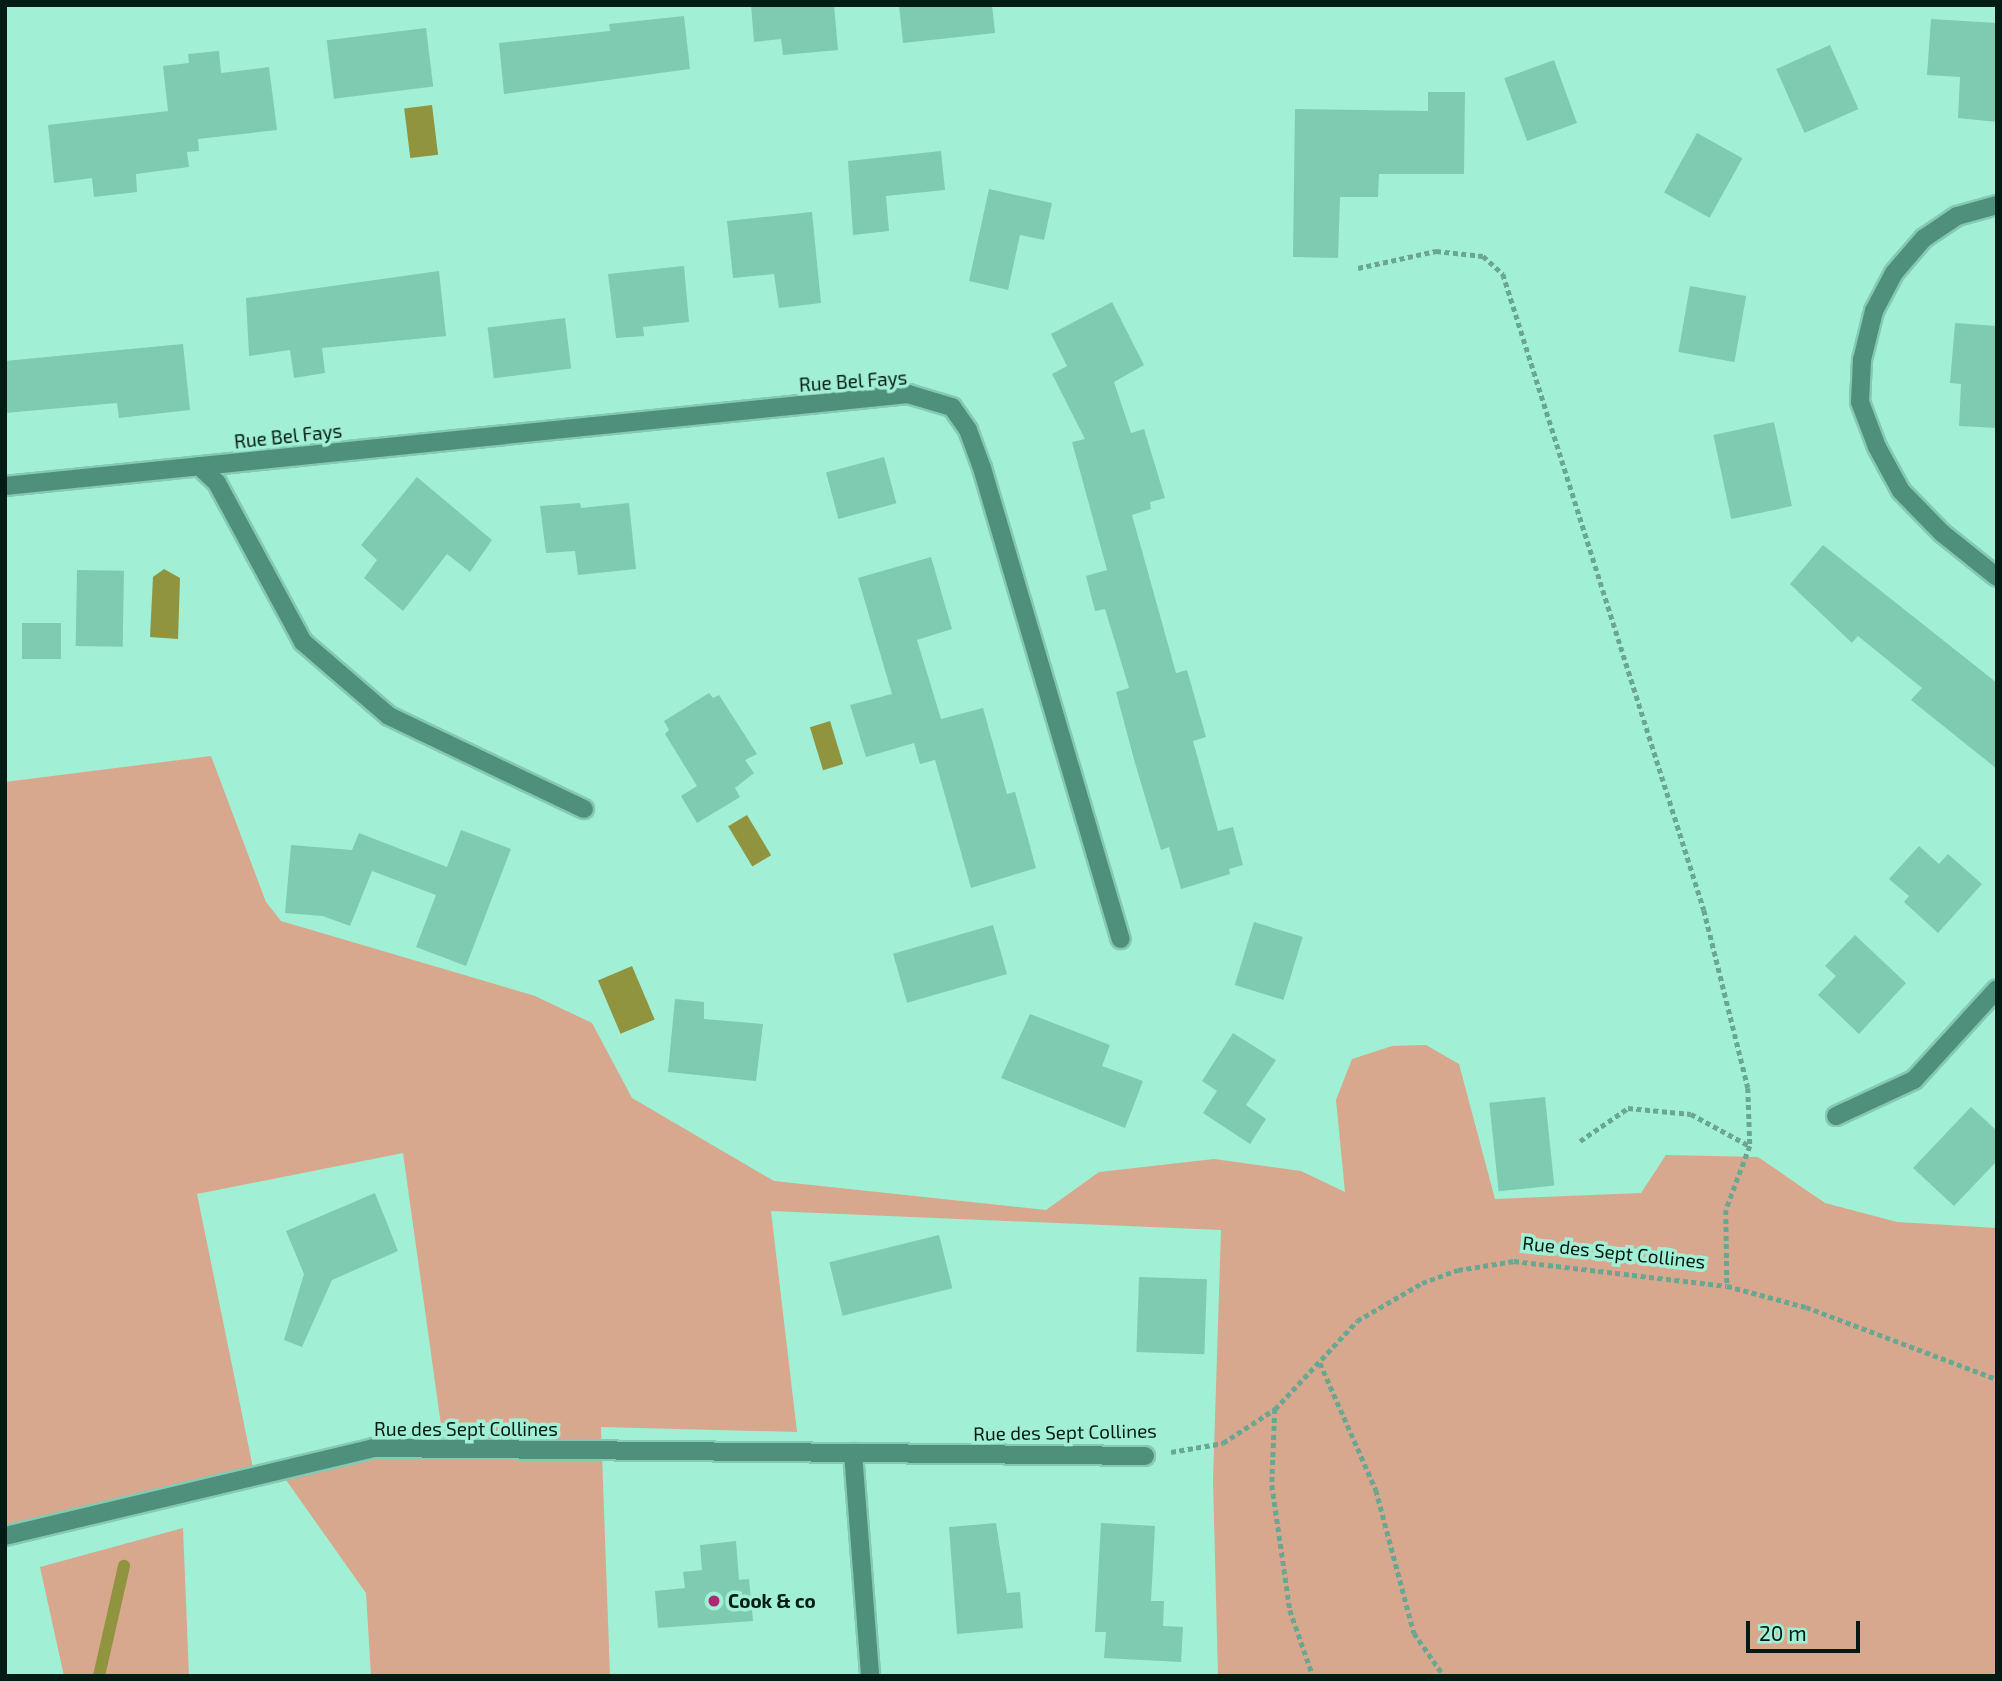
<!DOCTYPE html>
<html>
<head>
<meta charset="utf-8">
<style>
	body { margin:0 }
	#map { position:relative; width:2002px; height:1681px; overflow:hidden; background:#a1efd5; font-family:"Exo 2",sans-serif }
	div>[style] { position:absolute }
	.green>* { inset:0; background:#d7a88d }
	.water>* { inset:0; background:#90943f; transform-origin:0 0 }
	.stream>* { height:12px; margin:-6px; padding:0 6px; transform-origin:6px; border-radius:6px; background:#90943f }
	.building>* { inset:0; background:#7ecbb2; transform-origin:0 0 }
	.path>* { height:4.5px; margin-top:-2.25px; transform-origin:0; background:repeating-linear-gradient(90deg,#6aa793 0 5px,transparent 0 8.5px) }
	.roads { filter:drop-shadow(2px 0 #84c9b2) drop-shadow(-2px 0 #84c9b2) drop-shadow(0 2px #84c9b2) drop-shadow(0 -2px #84c9b2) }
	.minor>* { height:18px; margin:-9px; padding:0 9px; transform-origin:9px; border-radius:9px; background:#4e907c }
	.dots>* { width:19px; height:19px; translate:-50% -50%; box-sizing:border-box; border:4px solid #a1efd5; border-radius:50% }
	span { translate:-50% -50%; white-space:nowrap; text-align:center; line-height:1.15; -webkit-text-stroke:7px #a1efd5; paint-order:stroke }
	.street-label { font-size:19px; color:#001c14 }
	.poi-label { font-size:19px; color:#001c14; font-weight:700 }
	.left { translate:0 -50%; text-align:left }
	.frame { position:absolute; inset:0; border:7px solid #001c14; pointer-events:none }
	.scale { position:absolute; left:1746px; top:1621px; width:114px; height:32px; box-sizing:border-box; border:4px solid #001c14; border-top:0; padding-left:9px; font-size:21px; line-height:24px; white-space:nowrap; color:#001c14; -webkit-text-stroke:5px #a1efd5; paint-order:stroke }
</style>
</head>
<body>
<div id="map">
	<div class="green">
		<div style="clip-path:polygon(211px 756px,266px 902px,281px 921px,535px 996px,592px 1023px,632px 1098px,774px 1181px,1046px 1210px,1099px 1172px,1214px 1159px,1301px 1171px,1345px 1192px,1336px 1100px,1352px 1059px,1392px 1046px,1426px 1045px,1459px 1064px,1495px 1199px,1641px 1193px,1666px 1155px,1758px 1157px,1825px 1203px,1897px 1222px,1997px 1228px,1997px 1676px,1218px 1676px,1213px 1481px,1221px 1230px,771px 1211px,797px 1432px,601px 1427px,610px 1676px,371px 1676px,366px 1593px,286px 1480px,372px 1457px,441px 1460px,441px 1425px,403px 1153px,197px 1194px,253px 1468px,5px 1528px,5px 782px)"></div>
		<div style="clip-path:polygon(183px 1528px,189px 1676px,64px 1676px,40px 1567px)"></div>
	</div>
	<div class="water">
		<div style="left:432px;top:105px;width:50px;height:28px;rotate:83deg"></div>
		<div style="clip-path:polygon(164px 569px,180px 578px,178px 639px,150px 637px,153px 577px)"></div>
		<div style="left:830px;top:721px;width:45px;height:21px;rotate:73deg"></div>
		<div style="left:747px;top:815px;width:47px;height:22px;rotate:59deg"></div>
		<div style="left:632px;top:966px;width:58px;height:37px;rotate:67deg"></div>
	</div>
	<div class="stream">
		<div style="left:99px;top:1676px;width:113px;rotate:-77.2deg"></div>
	</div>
	<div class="building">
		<div style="clip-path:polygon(751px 5px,834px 5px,838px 50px,783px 55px,781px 39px,754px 42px)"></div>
		<div style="clip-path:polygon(899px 5px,992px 5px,995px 33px,903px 43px)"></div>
		<div style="clip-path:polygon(684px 16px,690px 69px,504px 94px,499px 43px,610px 31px,609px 24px)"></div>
		<div style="clip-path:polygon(1931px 19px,1997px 23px,1997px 122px,1958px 118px,1960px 77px,1927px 75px)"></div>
		<div style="left:426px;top:28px;width:59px;height:100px;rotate:83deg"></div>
		<div style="left:1830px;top:45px;width:70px;height:59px;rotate:66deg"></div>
		<div style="clip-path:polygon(219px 51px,221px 73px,269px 67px,277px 130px,198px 139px,199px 151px,187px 152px,189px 167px,136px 174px,137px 192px,94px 197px,92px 178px,54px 183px,48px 125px,168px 111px,163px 66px,189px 63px,188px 54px)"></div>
		<div style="left:1554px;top:60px;width:67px;height:53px;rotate:70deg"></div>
		<div style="clip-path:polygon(1428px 92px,1465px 92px,1464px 174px,1379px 174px,1378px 197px,1340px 197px,1338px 258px,1293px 257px,1295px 109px,1428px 111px)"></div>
		<div style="left:1697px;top:133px;width:52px;height:68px;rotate:29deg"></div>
		<div style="clip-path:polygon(941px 151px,945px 190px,886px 196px,889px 231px,853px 235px,848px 161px)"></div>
		<div style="clip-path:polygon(989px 189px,1052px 203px,1044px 240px,1020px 235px,1008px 290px,969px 281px)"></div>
		<div style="clip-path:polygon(812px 212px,821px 303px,779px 308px,774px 274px,733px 278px,727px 221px)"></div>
		<div style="clip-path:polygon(684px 266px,689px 322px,643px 327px,644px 336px,616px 338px,608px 274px)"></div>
		<div style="clip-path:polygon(439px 271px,446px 336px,322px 348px,325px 373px,294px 378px,290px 350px,249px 356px,246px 298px)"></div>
		<div style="left:1690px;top:286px;width:57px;height:67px;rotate:10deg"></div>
		<div style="clip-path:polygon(1112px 302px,1144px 365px,1114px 382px,1131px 433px,1144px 429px,1165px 498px,1150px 502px,1151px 509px,1132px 515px,1176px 673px,1187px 670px,1206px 737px,1193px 741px,1218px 831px,1233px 827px,1243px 865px,1229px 869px,1230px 874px,1181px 889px,1169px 847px,1161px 850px,1135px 763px,1116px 692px,1129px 688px,1105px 609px,1095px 611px,1086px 576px,1107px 570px,1072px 442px,1085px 439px,1052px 374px,1067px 366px,1051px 334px)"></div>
		<div style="left:565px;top:318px;width:51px;height:78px;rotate:83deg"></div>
		<div style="clip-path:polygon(1955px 323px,1997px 326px,1997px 428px,1959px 426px,1961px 384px,1950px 383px)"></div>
		<div style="clip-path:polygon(183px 344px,190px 410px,119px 418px,117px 403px,5px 413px,5px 361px)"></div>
		<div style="left:1774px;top:422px;width:86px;height:62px;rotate:78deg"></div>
		<div style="left:884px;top:457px;width:48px;height:60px;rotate:75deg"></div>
		<div style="clip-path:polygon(417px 477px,492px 540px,470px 572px,447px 554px,403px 611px,364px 578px,377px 560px,361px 545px)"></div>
		<div style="clip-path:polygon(580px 503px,581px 508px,629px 503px,636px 569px,578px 575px,575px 551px,546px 553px,540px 506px)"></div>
		<div style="clip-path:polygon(1823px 545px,1997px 683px,1997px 769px,1911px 700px,1922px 688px,1858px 636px,1852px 643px,1790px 584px)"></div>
		<div style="clip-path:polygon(931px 557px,952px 629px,917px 640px,941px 719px,983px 708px,1007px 794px,1015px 792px,1036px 868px,971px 888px,935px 760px,920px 764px,914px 743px,866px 757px,850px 705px,892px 694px,858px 578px)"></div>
		<div style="left:77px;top:570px;width:47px;height:76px;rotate:1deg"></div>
		<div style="left:22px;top:623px;width:39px;height:36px"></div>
		<div style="clip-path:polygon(709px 693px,713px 698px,719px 695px,757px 754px,745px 760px,754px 773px,735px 788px,740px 797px,697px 823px,681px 796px,697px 786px,665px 734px,669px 730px,664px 721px)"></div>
		<div style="clip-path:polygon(461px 830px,511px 849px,466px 966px,416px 947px,436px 895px,372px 871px,350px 926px,323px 916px,285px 913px,291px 845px,352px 850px,359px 833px,447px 867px)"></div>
		<div style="clip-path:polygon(1919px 846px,1939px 864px,1948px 854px,1982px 884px,1938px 933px,1904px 902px,1909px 896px,1889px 879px)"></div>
		<div style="left:1254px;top:922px;width:51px;height:66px;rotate:17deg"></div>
		<div style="left:993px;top:925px;width:51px;height:104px;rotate:74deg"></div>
		<div style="clip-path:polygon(1855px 935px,1906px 983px,1859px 1034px,1818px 995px,1836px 976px,1825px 966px)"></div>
		<div style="clip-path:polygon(675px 999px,704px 1002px,704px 1019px,763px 1024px,756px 1081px,668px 1072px)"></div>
		<div style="clip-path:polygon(1030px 1014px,1110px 1045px,1102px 1066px,1143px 1081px,1125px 1128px,1001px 1078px)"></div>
		<div style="clip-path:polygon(1233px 1033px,1276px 1060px,1246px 1105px,1266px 1119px,1250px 1144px,1203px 1113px,1217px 1091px,1202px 1081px)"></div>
		<div style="left:1545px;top:1097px;width:89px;height:56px;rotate:84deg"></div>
		<div style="clip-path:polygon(1971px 1107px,1997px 1131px,1997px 1161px,1954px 1206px,1913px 1168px)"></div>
		<div style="clip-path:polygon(375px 1193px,398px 1251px,332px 1280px,302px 1347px,284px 1340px,304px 1274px,286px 1231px)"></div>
		<div style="left:939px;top:1235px;width:55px;height:113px;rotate:76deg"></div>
		<div style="left:1139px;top:1277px;width:68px;height:75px;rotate:2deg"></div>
		<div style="clip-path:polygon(996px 1523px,1007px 1593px,1020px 1592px,1023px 1628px,957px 1634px,949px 1527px)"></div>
		<div style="clip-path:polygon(1101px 1523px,1155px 1526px,1151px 1601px,1164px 1601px,1163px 1626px,1183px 1627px,1181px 1662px,1104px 1658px,1106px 1632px,1095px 1632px)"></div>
		<div style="clip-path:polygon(736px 1541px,739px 1580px,749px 1579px,753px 1621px,658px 1628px,655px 1591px,685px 1588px,683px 1572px,702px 1570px,700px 1545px)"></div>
	</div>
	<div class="path">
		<div style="left:1358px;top:268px;width:80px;rotate:-12.3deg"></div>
		<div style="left:1436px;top:251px;width:47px;rotate:6.1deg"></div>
		<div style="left:1483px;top:256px;width:27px;rotate:42deg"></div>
		<div style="left:1503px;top:274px;width:667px;rotate:72.46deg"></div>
		<div style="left:1704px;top:910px;width:183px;rotate:76.1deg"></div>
		<div style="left:1748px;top:1088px;width:58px;rotate:88deg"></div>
		<div style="left:1580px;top:1141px;width:58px;rotate:-34.5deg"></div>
		<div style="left:1628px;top:1108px;width:63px;rotate:5.4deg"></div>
		<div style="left:1691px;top:1114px;width:67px;rotate:28.5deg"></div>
		<div style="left:1750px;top:1146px;width:68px;rotate:110.6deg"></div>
		<div style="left:1726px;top:1210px;width:76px;rotate:89.2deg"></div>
		<div style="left:1320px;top:1363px;width:139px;rotate:66.2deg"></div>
		<div style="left:1376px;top:1490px;width:148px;rotate:75.1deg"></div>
		<div style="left:1414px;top:1633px;width:52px;rotate:55.1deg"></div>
		<div style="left:1275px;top:1409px;width:76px;rotate:92.3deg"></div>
		<div style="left:1272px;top:1485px;width:126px;rotate:81.8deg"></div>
		<div style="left:1290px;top:1610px;width:70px;rotate:70.8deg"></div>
		<div style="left:1171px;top:1452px;width:53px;rotate:-9.8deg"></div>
		<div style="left:1223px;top:1443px;width:62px;rotate:-33.2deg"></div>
		<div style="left:1275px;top:1409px;width:120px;rotate:-47deg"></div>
		<div style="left:1357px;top:1321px;width:75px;rotate:-30.3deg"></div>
		<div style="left:1422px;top:1283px;width:38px;rotate:-20deg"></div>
		<div style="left:1458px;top:1270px;width:57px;rotate:-9.1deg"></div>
		<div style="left:1514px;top:1261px;width:214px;rotate:6.7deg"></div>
		<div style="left:1727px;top:1286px;width:82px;rotate:14.9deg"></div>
		<div style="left:1806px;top:1307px;width:204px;rotate:20.7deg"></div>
	</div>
	<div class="roads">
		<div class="minor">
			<div style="left:1997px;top:205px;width:41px;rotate:164.6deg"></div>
			<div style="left:1957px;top:216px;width:40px;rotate:146deg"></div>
			<div style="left:1924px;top:238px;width:46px;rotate:130.6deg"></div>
			<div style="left:1894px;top:273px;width:43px;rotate:117.8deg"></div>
			<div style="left:1874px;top:311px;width:50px;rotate:103.8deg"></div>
			<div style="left:1862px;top:360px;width:42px;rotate:92.7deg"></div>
			<div style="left:1860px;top:402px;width:48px;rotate:69.3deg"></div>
			<div style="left:1877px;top:447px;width:50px;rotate:61.4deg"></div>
			<div style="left:1901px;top:491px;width:59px;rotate:45.7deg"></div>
			<div style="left:1942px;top:533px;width:70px;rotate:38.7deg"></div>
			<div style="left:199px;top:466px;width:25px;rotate:43deg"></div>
			<div style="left:217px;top:483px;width:181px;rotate:61.6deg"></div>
			<div style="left:303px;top:642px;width:113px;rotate:40.7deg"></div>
			<div style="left:389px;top:716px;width:216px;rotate:25.5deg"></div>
			<div style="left:5px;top:486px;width:908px;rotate:-5.82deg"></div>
			<div style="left:908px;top:394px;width:46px;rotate:16.5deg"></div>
			<div style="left:952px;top:407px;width:28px;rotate:55deg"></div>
			<div style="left:968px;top:430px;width:40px;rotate:69.8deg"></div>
			<div style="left:982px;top:468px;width:491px;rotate:73.6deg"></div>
			<div style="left:1836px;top:1116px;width:86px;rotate:-24.8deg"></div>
			<div style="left:1914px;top:1080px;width:123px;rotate:-47.6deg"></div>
			<div style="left:853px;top:1453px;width:224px;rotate:85.6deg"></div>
			<div style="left:5px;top:1536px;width:378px;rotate:-13.4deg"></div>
			<div style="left:373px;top:1448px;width:772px;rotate:0.59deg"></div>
		</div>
	</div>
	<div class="dots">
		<div style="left:714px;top:1601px;background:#ac2872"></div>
	</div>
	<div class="street-label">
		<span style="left:853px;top:381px;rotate:-4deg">Rue Bel Fays</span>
		<span style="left:288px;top:436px;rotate:-6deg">Rue Bel Fays</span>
		<span style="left:1614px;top:1252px;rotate:6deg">Rue des Sept Collines</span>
		<span style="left:466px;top:1429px">Rue des Sept Collines</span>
		<span style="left:1065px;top:1432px;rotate:-1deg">Rue des Sept Collines</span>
	</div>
	<div class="poi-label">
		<span class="left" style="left:728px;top:1601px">Cook &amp; co</span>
	</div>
	<div class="frame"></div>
	<div class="scale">20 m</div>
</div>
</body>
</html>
